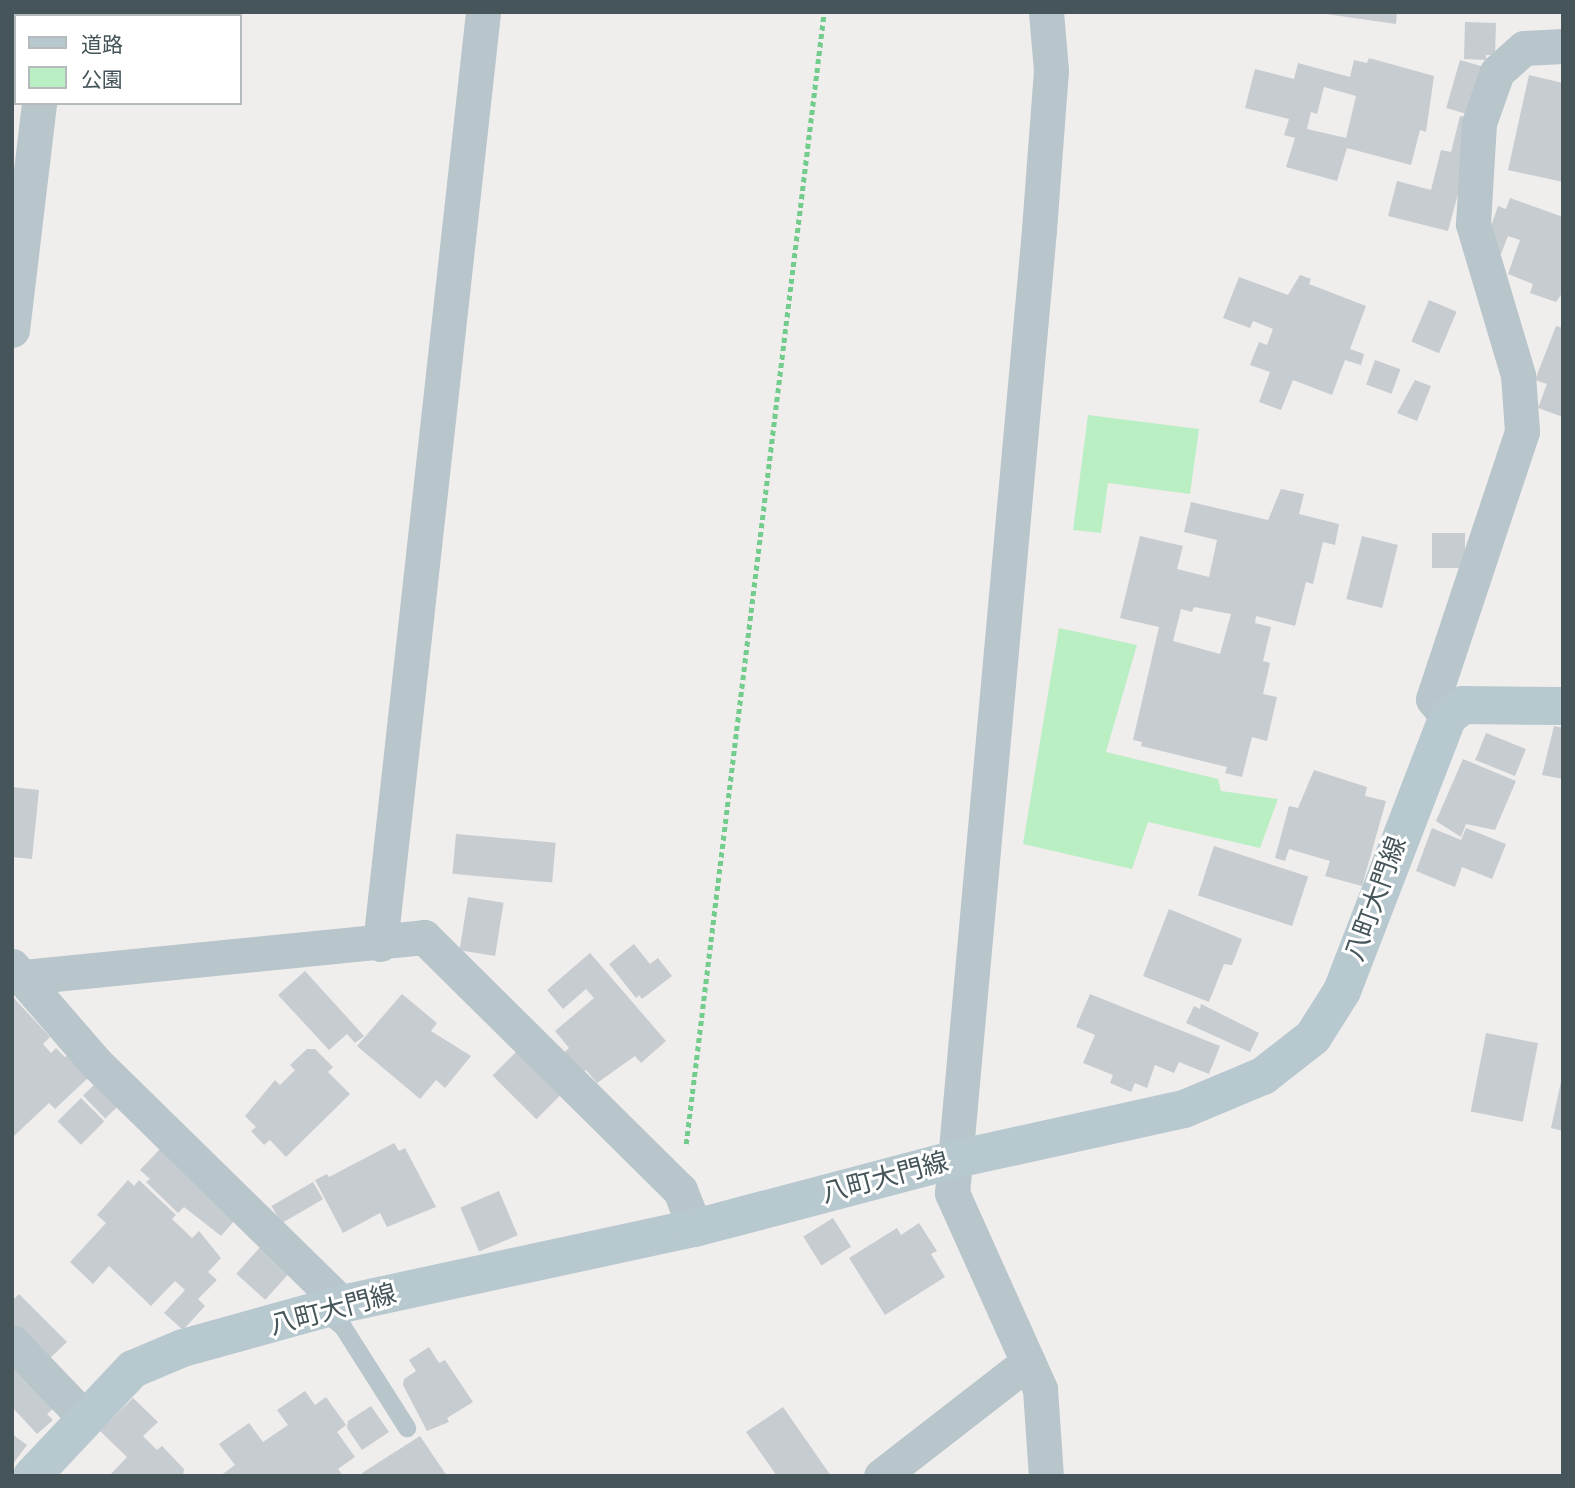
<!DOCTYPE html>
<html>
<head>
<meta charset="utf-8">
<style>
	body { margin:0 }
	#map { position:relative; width:1575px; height:1488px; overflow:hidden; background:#f0eded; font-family:Karla,"Noto Sans JP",sans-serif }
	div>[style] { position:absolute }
	.green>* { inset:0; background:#baeec3 }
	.building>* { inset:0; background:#c7ccd0; transform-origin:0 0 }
	.path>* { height:4.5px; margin-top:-2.25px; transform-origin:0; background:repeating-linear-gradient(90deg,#72cc8c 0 5px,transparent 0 8.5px) }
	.lane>* { height:18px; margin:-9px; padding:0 9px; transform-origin:9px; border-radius:9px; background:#b8c5ca }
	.street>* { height:35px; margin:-17.5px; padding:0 17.5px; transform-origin:17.5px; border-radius:17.5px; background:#b8c5ca }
	.secondary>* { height:38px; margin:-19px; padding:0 19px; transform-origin:19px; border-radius:19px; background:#b8c8cf }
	span { translate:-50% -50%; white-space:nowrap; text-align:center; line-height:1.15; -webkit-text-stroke:6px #fff; paint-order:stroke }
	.street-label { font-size:26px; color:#45555a }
	.frame { position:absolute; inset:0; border:14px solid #45555a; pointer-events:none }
	.legend { position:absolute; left:14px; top:14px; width:228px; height:91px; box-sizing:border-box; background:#fff; border:2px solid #b5bbbd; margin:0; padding:9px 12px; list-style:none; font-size:21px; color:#45555a }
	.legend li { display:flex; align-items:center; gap:14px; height:35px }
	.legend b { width:35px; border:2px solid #b5bbbd }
</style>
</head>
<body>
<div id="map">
	<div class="green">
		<div style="clip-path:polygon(1088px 415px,1199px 429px,1190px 494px,1108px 483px,1101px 533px,1073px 530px)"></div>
		<div style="clip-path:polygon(1059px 628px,1137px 645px,1106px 752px,1218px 779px,1221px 791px,1278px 799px,1260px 848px,1148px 822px,1132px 869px,1023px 844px)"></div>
	</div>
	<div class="building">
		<div style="clip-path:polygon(1312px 12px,1397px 12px,1396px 24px)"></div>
		<div style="clip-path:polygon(1465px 22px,1496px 23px,1495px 55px,1486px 55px,1486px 60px,1464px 59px)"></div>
		<div style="clip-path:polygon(evenodd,1369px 58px,1434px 76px,1426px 132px,1420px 130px,1411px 165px,1347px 148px,1337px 181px,1286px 167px,1295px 138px,1284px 135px,1289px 119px,1245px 108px,1255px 69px,1294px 79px,1298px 63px,1350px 77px,1354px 60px,1367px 63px,1369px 58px,1324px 87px,1356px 96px,1346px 138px,1307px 129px,1311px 112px,1317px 114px,1324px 87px)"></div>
		<div style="left:1460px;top:60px;width:25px;height:50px;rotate:16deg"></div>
		<div style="clip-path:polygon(1529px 75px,1563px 83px,1563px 182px,1508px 170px)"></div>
		<div style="clip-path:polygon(1460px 116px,1470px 118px,1471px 145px,1448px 231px,1388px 216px,1397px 181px,1431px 190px,1441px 150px,1451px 152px)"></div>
		<div style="clip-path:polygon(1510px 198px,1563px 217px,1563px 292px,1556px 302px,1530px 293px,1533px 284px,1508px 274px,1520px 240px,1508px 236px,1501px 254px,1487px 249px,1486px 241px,1498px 206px,1506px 209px)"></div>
		<div style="clip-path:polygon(1300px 275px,1311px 279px,1309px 284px,1366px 306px,1350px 349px,1364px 354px,1361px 365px,1345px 360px,1332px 395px,1293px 380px,1281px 410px,1259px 402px,1270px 372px,1250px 365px,1259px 342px,1267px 345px,1273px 329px,1253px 321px,1250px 328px,1223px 318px,1239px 277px,1288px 295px)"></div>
		<div style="left:1429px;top:300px;width:30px;height:45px;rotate:23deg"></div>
		<div style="clip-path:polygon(1556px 326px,1563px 328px,1563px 417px,1538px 408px,1547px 384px,1535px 380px)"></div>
		<div style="left:1375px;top:360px;width:27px;height:26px;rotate:20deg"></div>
		<div style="clip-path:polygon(1415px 380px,1431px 386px,1417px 421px,1397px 413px)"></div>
		<div style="clip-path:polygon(evenodd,1281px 489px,1304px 494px,1299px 514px,1339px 524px,1335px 545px,1323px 542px,1313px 584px,1306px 582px,1295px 626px,1256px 616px,1255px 623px,1271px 627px,1263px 661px,1270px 663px,1263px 694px,1277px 697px,1267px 741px,1252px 737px,1242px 777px,1225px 773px,1227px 767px,1141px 746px,1142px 742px,1133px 740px,1159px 627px,1120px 618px,1140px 536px,1183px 546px,1177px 569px,1209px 577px,1217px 540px,1184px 532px,1191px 502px,1268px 520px,1281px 489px,1194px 607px,1231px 614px,1220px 654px,1173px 641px,1181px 609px,1192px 612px,1194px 607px)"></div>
		<div style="left:1432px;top:533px;width:33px;height:35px"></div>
		<div style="left:1362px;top:536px;width:37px;height:65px;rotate:14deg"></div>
		<div style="clip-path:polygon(1554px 726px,1563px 728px,1563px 779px,1542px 775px)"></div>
		<div style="left:1486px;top:733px;width:43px;height:29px;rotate:22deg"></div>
		<div style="clip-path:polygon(1463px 759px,1516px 781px,1495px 830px,1466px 824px,1461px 837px,1436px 821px)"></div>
		<div style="clip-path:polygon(1314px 770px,1367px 787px,1365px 796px,1386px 801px,1362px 886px,1325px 876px,1330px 861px,1289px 849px,1285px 861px,1275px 858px,1289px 806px,1298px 808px)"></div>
		<div style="clip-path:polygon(12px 787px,39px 790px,32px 859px,12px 857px)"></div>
		<div style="clip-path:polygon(1432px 828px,1461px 840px,1466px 828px,1506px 844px,1492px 879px,1462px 867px,1455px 887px,1416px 871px)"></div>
		<div style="left:456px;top:834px;width:100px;height:40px;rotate:5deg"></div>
		<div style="left:1214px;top:846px;width:99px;height:52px;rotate:18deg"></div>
		<div style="left:468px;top:897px;width:36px;height:54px;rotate:9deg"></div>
		<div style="clip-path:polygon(1169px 909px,1242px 939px,1232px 965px,1224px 964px,1209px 1002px,1143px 976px)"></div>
		<div style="clip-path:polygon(634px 944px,650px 964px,658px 958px,672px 976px,642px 999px,639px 995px,636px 998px,609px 964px)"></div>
		<div style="clip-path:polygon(590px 953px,666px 1041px,641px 1063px,635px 1056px,597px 1083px,586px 1070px,579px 1076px,561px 1055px,569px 1048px,555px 1031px,594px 998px,586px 989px,563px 1009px,547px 990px)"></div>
		<div style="clip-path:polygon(305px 971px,364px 1036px,355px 1043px,347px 1034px,329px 1050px,278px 995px)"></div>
		<div style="clip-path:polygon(402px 994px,437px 1023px,431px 1031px,471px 1056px,445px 1088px,436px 1080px,420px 1099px,357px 1046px)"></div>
		<div style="clip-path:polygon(1090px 994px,1220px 1046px,1209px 1074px,1179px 1062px,1174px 1073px,1155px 1065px,1147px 1088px,1135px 1083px,1131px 1092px,1110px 1083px,1113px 1075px,1083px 1063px,1095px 1035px,1076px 1027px)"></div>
		<div style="clip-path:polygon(12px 996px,50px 1037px,43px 1044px,51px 1053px,56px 1048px,65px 1057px,68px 1055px,89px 1077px,55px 1109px,49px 1103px,14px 1136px)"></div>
		<div style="clip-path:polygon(1201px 1004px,1259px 1033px,1250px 1052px,1186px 1023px,1194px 1006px,1200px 1009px)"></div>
		<div style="left:1486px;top:1033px;width:53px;height:80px;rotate:11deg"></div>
		<div style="clip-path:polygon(307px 1049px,315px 1049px,333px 1067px,328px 1072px,350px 1094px,286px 1157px,270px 1140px,264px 1145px,251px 1131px,256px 1127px,245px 1116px,275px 1080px,280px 1085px,295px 1070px,290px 1065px)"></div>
		<div style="left:518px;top:1050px;width:62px;height:36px;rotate:45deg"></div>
		<div style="clip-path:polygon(1562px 1077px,1563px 1077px,1563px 1131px,1551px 1128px)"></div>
		<div style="left:96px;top:1083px;width:32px;height:18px;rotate:46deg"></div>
		<div style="left:81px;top:1098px;width:33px;height:33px;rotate:45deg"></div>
		<div style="clip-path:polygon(394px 1143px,399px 1151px,405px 1148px,436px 1207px,387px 1227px,380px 1213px,343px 1233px,315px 1180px,327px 1174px,329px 1177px)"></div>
		<div style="clip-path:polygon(160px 1149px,235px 1220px,221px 1236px,184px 1207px,178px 1213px,146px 1182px,150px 1179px,140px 1170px)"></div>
		<div style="clip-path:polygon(128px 1180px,134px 1186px,139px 1180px,176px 1215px,172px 1219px,192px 1238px,199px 1231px,221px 1258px,208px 1272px,217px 1280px,198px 1299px,205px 1306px,183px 1330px,164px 1313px,185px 1290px,175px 1281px,151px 1306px,109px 1266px,93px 1284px,70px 1262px,106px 1223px,97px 1215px)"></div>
		<div style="left:313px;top:1182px;width:20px;height:48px;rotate:60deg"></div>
		<div style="left:499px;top:1191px;width:48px;height:42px;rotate:67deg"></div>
		<div style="left:833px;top:1218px;width:34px;height:35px;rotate:58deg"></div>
		<div style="clip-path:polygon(919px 1223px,937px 1251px,931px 1254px,945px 1277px,885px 1315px,849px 1258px,897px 1228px,901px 1235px)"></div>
		<div style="left:263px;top:1244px;width:39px;height:40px;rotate:42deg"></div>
		<div style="clip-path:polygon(19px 1294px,67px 1342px,48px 1360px,12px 1323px,12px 1301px)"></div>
		<div style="clip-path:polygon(429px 1347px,439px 1363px,445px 1360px,473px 1402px,447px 1418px,449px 1422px,427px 1431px,403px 1385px,404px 1379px,416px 1371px,409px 1360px)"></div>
		<div style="clip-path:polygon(12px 1362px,54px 1408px,47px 1414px,53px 1420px,37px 1434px,12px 1407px)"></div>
		<div style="clip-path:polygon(305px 1391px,315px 1405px,326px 1397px,346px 1425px,337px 1432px,355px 1457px,338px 1469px,343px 1476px,220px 1476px,235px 1465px,219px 1444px,249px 1423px,263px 1442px,288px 1425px,277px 1410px)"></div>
		<div style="clip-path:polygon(133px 1398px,158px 1422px,143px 1436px,157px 1450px,162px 1446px,184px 1469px,183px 1476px,109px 1476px,127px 1457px,100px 1431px)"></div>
		<div style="clip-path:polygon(371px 1406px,389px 1432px,362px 1450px,347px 1428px,348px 1421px)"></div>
		<div style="clip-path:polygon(783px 1407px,831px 1476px,777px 1476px,746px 1432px)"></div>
		<div style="clip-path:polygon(12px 1434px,27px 1445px,12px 1465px)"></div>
		<div style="clip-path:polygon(420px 1436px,447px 1476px,363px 1476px,362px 1473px)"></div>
	</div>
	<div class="path">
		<div style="left:686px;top:1144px;width:1140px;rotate:-83.05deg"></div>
	</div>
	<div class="lane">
		<div style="left:322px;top:1310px;width:27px;rotate:39deg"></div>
		<div style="left:343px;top:1327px;width:120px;rotate:57.6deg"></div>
	</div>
	<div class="street">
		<div style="left:1046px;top:12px;width:58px;rotate:85.1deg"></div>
		<div style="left:1051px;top:70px;width:160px;rotate:94.3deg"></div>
		<div style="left:1039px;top:230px;width:967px;rotate:95.16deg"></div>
		<div style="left:952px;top:1193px;width:215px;rotate:65.8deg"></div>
		<div style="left:1040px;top:1389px;width:87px;rotate:86.1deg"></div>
		<div style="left:50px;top:16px;width:4px;rotate:-90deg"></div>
		<div style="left:12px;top:330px;width:229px;rotate:-83.2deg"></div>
		<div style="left:1448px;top:717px;width:23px;rotate:-130deg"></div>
		<div style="left:1433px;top:699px;width:282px;rotate:-71.6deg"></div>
		<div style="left:1522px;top:431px;width:56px;rotate:-94.1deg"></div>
		<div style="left:1518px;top:375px;width:158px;rotate:-106.6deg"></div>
		<div style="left:1473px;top:224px;width:101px;rotate:-86.6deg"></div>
		<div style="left:1479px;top:123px;width:54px;rotate:-70.6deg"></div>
		<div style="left:1497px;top:72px;width:36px;rotate:-42deg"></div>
		<div style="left:1524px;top:48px;width:39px;rotate:-3deg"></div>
		<div style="left:380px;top:944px;width:938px;rotate:-83.69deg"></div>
		<div style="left:12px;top:966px;width:128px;rotate:49.1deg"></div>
		<div style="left:96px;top:1063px;width:344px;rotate:44.4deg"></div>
		<div style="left:24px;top:977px;width:402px;rotate:-5.7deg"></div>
		<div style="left:424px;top:937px;width:360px;rotate:44.7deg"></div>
		<div style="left:680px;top:1190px;width:41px;rotate:68.5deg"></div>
		<div style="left:12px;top:1342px;width:105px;rotate:46.2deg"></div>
		<div style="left:881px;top:1476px;width:186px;rotate:-37.8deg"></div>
	</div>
	<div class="secondary">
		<div style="left:32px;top:1476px;width:147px;rotate:-46.7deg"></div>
		<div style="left:133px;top:1369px;width:54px;rotate:-22.8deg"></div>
		<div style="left:183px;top:1348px;width:165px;rotate:-15.5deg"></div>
		<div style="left:342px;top:1304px;width:361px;rotate:-12.2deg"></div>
		<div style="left:695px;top:1228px;width:266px;rotate:-14.8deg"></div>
		<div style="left:952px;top:1160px;width:238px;rotate:-12.4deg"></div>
		<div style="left:1184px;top:1109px;width:86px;rotate:-22.7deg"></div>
		<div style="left:1263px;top:1076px;width:63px;rotate:-38deg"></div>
		<div style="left:1313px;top:1037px;width:54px;rotate:-57.8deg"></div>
		<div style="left:1342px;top:991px;width:294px;rotate:-68.9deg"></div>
		<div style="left:1448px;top:717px;width:19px;rotate:-39deg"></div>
		<div style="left:1463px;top:705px;width:100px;rotate:0.6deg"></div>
	</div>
	<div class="street-label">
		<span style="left:1376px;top:899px;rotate:-70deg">八町大門線</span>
		<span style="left:885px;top:1178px;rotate:-15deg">八町大門線</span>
		<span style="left:333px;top:1310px;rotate:-15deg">八町大門線</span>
	</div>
	<div class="frame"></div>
	<ul class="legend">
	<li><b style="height:9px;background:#b8c8cf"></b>道路</li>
	<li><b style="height:19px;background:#baeec3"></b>公園</li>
	</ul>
</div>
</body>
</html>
